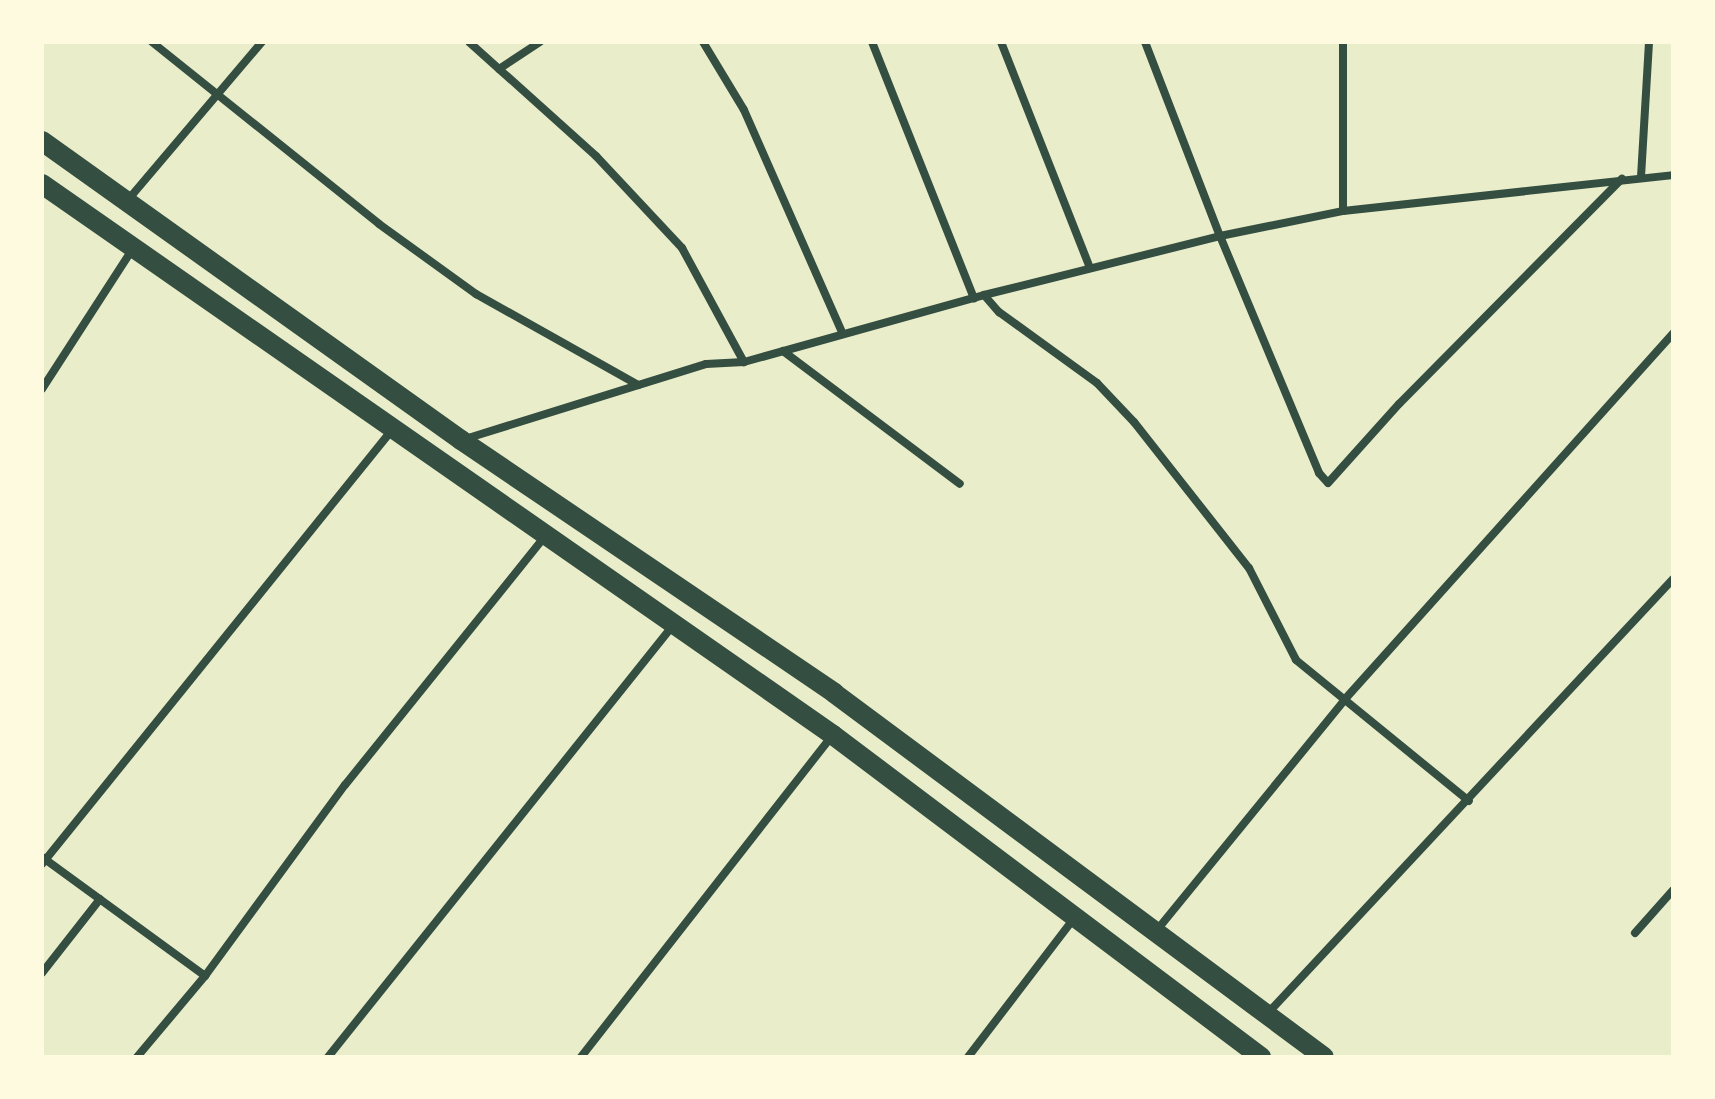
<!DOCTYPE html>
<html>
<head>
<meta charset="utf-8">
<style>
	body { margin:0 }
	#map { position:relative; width:1715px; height:1099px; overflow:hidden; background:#e9edc9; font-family:"PT Sans",sans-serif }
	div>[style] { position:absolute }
	.minor>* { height:8px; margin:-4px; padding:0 4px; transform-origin:4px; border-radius:4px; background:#344e41 }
	.primary>* { height:20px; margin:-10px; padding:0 10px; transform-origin:10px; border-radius:10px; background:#344e41 }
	span { translate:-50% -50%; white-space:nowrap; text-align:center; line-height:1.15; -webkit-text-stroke:8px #fefae0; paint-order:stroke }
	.frame { position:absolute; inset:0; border:44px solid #fefae0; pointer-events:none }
</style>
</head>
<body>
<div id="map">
	<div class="minor">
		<div style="left:152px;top:42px;width:291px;rotate:38.7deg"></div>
		<div style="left:379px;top:224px;width:120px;rotate:35.8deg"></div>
		<div style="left:476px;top:294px;width:186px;rotate:29.3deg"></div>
		<div style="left:469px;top:42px;width:171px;rotate:41.9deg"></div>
		<div style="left:596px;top:156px;width:126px;rotate:46.9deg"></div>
		<div style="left:682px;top:248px;width:130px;rotate:61.5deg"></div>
		<div style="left:703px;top:42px;width:79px;rotate:58.9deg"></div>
		<div style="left:744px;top:110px;width:245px;rotate:66.2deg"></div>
		<div style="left:872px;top:42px;width:276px;rotate:68.3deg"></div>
		<div style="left:1001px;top:42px;width:243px;rotate:68.5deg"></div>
		<div style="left:1145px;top:42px;width:208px;rotate:68.9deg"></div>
		<div style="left:1220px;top:236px;width:257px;rotate:67.3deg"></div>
		<div style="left:1319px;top:473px;width:13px;rotate:48deg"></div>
		<div style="left:1328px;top:483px;width:106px;rotate:-48.1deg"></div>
		<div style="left:1399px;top:404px;width:317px;rotate:-45.3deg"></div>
		<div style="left:499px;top:69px;width:49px;rotate:-33.4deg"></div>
		<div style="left:1641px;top:177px;width:135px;rotate:-86.6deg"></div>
		<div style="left:127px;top:201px;width:209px;rotate:-49.7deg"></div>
		<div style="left:1343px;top:211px;width:169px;rotate:-90deg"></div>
		<div style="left:984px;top:295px;width:23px;rotate:49deg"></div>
		<div style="left:999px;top:312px;width:121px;rotate:35.9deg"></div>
		<div style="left:1097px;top:383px;width:54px;rotate:46.5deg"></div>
		<div style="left:1134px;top:422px;width:186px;rotate:51.8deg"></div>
		<div style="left:1249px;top:568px;width:103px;rotate:62.9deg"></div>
		<div style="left:1296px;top:660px;width:223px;rotate:39.2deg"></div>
		<div style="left:783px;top:351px;width:221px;rotate:36.9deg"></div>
		<div style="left:42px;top:389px;width:166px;rotate:-57.1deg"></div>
		<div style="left:465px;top:439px;width:252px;rotate:-17.3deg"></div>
		<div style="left:706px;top:364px;width:38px;rotate:-3deg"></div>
		<div style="left:744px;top:362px;width:249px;rotate:-15.6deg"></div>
		<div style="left:984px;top:295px;width:243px;rotate:-14deg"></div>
		<div style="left:1220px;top:236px;width:126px;rotate:-11.5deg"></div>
		<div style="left:1343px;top:211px;width:332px;rotate:-6.2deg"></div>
		<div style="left:42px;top:857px;width:202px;rotate:36.1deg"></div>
		<div style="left:42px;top:864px;width:558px;rotate:-51.12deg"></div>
		<div style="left:1157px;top:930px;width:299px;rotate:-50.8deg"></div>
		<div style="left:1346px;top:698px;width:490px;rotate:-48.1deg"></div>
		<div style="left:1635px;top:933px;width:57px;rotate:-48.5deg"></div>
		<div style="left:42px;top:973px;width:94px;rotate:-51.9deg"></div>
		<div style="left:1268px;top:1013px;width:594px;rotate:-46.98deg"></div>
		<div style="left:137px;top:1057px;width:106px;rotate:-50deg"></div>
		<div style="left:205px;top:976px;width:237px;rotate:-53.8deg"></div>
		<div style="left:345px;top:785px;width:321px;rotate:-51.2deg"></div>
		<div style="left:328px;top:1057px;width:554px;rotate:-51.37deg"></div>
		<div style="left:581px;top:1057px;width:409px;rotate:-52deg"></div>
		<div style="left:968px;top:1057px;width:176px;rotate:-52.6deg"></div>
	</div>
	<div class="primary">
		<div style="left:42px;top:141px;width:515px;rotate:35.51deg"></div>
		<div style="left:461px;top:440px;width:451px;rotate:34.1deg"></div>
		<div style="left:834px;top:693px;width:610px;rotate:36.61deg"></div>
		<div style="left:42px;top:184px;width:964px;rotate:34.86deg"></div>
		<div style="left:833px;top:735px;width:536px;rotate:36.96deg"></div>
	</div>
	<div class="frame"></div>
</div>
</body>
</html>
